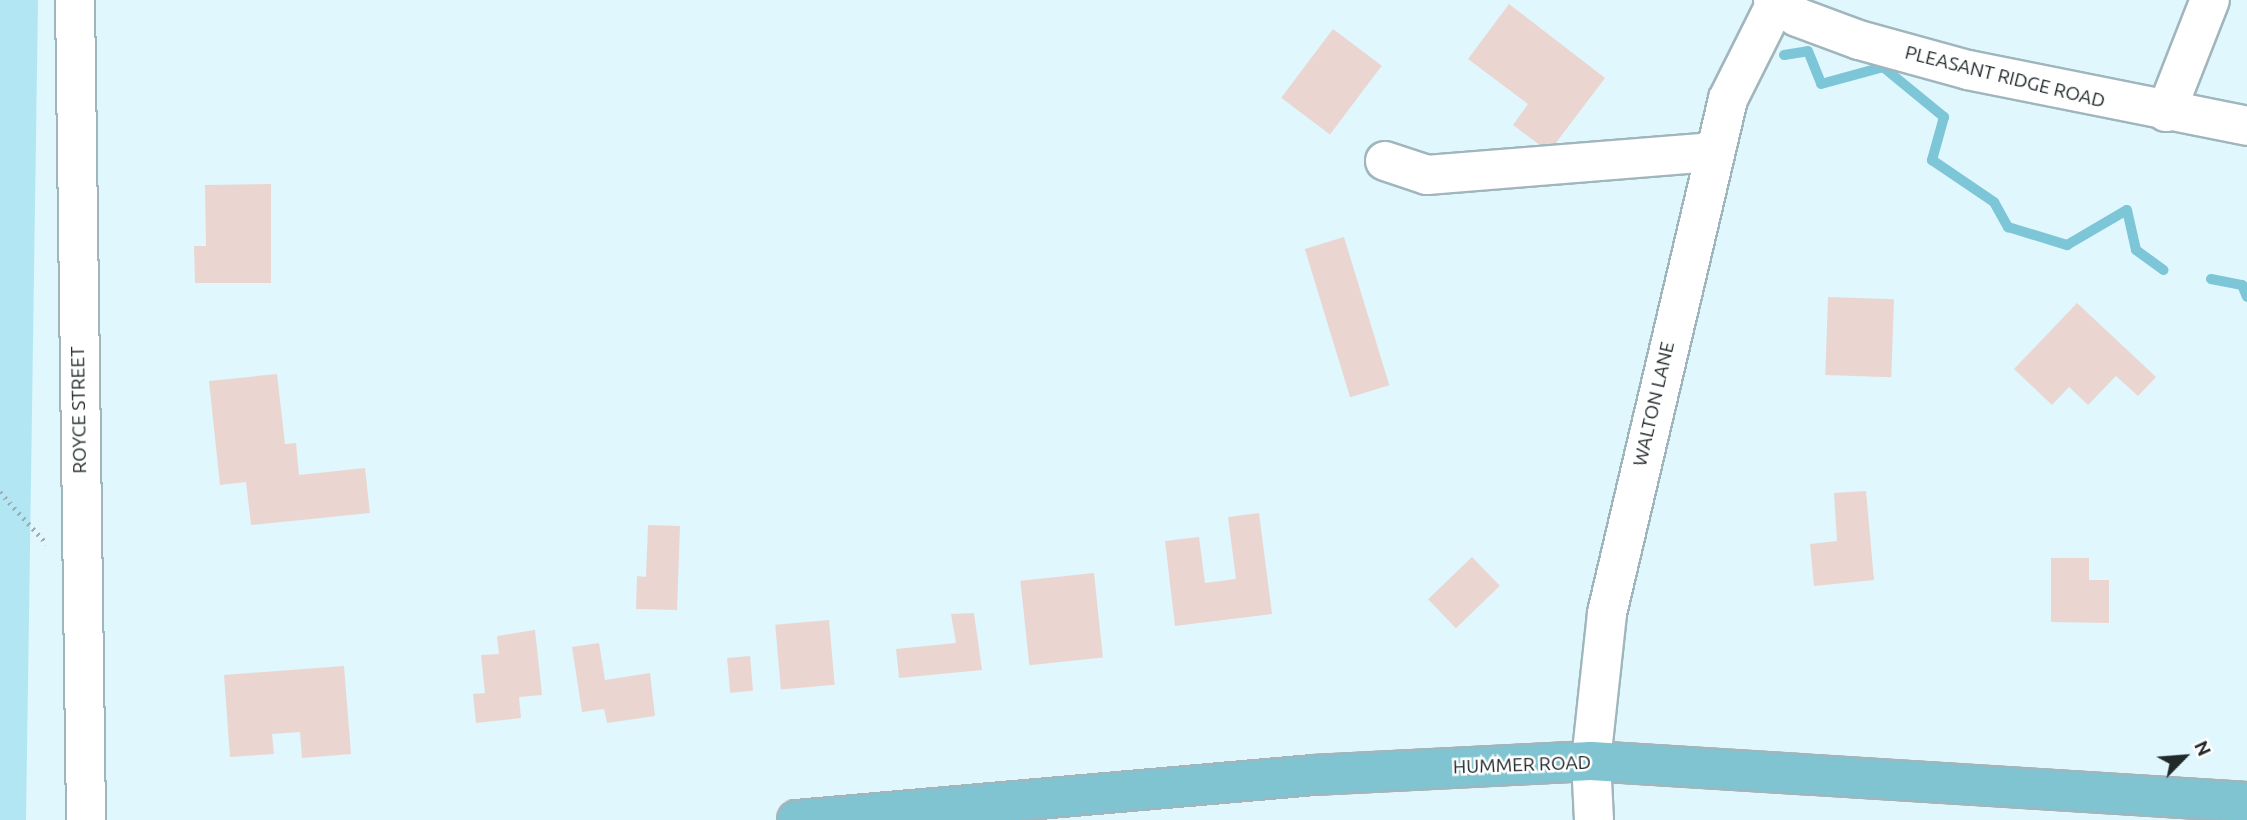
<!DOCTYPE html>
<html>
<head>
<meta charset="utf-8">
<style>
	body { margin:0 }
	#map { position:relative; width:2247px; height:820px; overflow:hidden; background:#e0f7fd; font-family:Ubuntu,sans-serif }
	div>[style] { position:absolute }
	.green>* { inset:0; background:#b2e6f3 }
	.stream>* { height:10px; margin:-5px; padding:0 5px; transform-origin:5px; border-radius:5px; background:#7cc6d7 }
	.building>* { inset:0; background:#ebd5d1; transform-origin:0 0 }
	.path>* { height:4.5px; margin-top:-2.25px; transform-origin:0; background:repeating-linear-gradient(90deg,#9caeb3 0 2px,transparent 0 7px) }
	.roads { filter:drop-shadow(2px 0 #a0b6bc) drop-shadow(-2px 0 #a0b6bc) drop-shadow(0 2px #a0b6bc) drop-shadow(0 -2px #a0b6bc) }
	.minor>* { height:38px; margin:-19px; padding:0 19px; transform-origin:19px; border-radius:19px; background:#fff }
	.major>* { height:38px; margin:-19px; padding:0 19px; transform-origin:19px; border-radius:19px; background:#80c4d2 }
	span { translate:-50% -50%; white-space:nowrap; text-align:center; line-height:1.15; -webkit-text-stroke:5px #fff; paint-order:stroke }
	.street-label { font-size:19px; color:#21292b }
	.north { position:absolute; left:2149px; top:722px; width:70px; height:70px; -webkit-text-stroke:5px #fff; paint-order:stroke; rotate:65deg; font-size:19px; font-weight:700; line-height:28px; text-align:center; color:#21292b }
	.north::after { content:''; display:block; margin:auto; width:24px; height:32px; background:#21292b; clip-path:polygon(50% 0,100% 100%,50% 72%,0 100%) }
</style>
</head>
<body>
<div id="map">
	<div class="green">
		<div style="clip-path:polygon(0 0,38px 0,26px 820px,0 820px)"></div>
	</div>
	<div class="stream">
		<div style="left:1784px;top:55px;width:24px;rotate:-9deg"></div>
		<div style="left:1808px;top:51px;width:35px;rotate:68deg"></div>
		<div style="left:1821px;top:84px;width:64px;rotate:-15.3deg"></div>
		<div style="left:1883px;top:67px;width:79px;rotate:39.3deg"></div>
		<div style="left:1944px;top:117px;width:45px;rotate:105.6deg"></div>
		<div style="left:1932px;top:160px;width:75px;rotate:34.1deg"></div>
		<div style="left:1994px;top:202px;width:29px;rotate:61deg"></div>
		<div style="left:2008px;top:227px;width:62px;rotate:17deg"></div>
		<div style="left:2067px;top:245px;width:69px;rotate:-30.3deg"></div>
		<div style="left:2127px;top:210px;width:41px;rotate:77.3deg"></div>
		<div style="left:2136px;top:250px;width:34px;rotate:36deg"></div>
		<div style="left:2211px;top:279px;width:32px;rotate:11deg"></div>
		<div style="left:2242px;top:285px;width:13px;rotate:67deg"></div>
	</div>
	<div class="building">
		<div style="clip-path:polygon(1509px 4px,1605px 78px,1549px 152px,1513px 125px,1528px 104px,1468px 59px)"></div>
		<div style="left:1333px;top:29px;width:61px;height:86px;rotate:37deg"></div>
		<div style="clip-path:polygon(271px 184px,271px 283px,195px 283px,194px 246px,206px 246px,205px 185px)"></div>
		<div style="left:1344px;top:237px;width:155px;height:41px;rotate:73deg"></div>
		<div style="left:1828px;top:297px;width:66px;height:78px;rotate:2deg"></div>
		<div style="clip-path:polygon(2077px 303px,2156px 377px,2138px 396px,2116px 376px,2088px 405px,2069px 387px,2052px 405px,2014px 369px)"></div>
		<div style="clip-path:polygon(277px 374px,285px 444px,296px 443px,299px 475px,365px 468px,370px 513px,251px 525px,246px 482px,220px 485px,209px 381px)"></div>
		<div style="clip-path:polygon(1866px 491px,1874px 580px,1814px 586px,1810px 544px,1837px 541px,1834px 493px)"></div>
		<div style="clip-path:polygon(1259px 513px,1272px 614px,1175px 626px,1165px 541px,1199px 537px,1205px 583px,1236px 579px,1228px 517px)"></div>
		<div style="clip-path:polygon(648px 525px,680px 526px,677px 610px,636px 609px,637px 576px,646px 577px)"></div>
		<div style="left:1472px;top:557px;width:40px;height:61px;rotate:46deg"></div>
		<div style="clip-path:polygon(2051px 558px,2089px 558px,2089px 580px,2109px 580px,2109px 623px,2051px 622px)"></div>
		<div style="left:1094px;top:573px;width:85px;height:74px;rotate:84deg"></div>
		<div style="clip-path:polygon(974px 613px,982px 670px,899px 678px,896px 649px,956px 643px,951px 614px)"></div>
		<div style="left:829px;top:620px;width:65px;height:54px;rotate:85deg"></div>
		<div style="clip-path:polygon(535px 630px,542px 695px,519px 697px,521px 718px,476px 723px,473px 694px,485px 693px,481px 655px,499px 654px,497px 636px)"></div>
		<div style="clip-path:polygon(599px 643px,605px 680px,650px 673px,655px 716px,607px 723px,604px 709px,582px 712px,572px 647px)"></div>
		<div style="left:750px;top:656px;width:35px;height:23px;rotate:85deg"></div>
		<div style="clip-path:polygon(344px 666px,351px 754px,302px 758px,300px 732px,272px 734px,274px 754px,230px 757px,224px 675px)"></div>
	</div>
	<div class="path">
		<div style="left:0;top:492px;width:70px;rotate:47.9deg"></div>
	</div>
	<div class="roads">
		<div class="minor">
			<div style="left:75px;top:0;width:820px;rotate:89.23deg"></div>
			<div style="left:1773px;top:0;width:29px;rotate:35deg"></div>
			<div style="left:1797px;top:17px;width:66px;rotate:20.4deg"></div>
			<div style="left:1859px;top:40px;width:113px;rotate:15.4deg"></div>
			<div style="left:1968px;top:70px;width:285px;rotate:11.3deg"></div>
			<div style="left:2166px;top:112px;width:120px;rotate:-68.6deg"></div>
			<div style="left:1385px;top:161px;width:44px;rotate:18.4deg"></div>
			<div style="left:1427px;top:175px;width:288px;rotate:-4.6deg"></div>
			<div style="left:1594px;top:820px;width:59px;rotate:-92.9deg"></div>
			<div style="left:1591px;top:761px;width:149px;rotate:-83.8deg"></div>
			<div style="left:1607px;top:613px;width:528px;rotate:-76.75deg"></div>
			<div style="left:1728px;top:99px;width:107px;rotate:-63.4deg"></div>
		</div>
		<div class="major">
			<div style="left:797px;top:820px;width:518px;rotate:-4.98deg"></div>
			<div style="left:1313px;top:775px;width:278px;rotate:-2.9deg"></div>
			<div style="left:1591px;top:761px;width:657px;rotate:3.58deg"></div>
		</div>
	</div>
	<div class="street-label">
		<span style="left:2005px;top:77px;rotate:14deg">PLEASANT RIDGE ROAD</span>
		<span style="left:1654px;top:404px;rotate:-77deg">WALTON LANE</span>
		<span style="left:79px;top:410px;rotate:-91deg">ROYCE STREET</span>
		<span style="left:1522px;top:765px;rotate:-2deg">HUMMER ROAD</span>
	</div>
	<div class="north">N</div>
</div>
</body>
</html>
